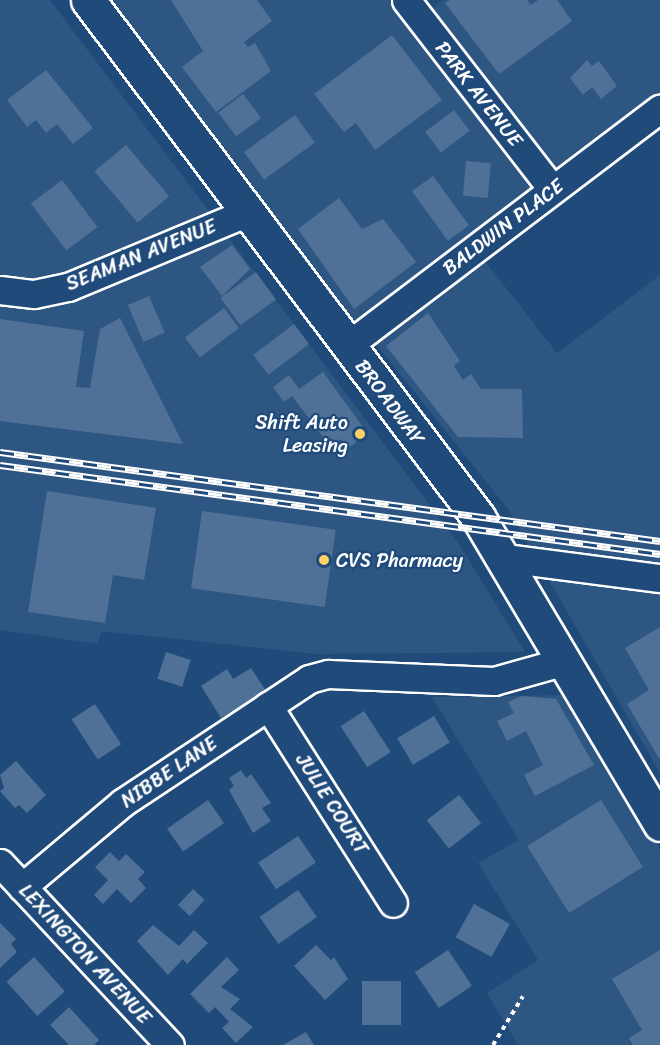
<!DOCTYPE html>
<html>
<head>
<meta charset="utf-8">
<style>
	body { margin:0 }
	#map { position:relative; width:660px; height:1045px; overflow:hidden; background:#1f4a7a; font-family:Sriracha,sans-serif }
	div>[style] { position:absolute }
	.built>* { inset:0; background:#2e5683 }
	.building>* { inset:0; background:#507197; transform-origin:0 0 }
	.path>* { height:4px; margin-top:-2px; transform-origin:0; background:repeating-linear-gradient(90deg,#fff 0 4.5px,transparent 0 9px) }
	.roads { filter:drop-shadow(2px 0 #fff) drop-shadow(-2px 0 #fff) drop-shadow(0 2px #fff) drop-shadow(0 -2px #fff) }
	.minor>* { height:27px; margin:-13.5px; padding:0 13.5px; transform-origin:13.5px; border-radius:13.5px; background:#1f4a7a }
	.major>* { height:33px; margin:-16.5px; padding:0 16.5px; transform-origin:16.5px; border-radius:16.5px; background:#1f4a7a }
	.rail>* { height:7px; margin-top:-3.5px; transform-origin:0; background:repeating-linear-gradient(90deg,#1f4a7a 0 14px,#fff 0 28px); box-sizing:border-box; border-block:2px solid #fff }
	.dots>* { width:16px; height:16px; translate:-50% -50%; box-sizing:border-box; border:3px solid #1f4a7a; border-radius:50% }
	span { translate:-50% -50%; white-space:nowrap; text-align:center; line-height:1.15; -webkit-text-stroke:4.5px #1f4a7a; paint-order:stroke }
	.street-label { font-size:20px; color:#fff }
	.poi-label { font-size:20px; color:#fff }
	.right { translate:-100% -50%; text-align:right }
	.left { translate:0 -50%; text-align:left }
</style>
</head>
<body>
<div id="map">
	<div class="built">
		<div style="clip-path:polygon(0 0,50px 0,459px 544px,525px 652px,317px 654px,101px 631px,98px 644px,0 630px)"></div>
		<div style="clip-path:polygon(106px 0,392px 0,534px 189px,353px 326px)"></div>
		<div style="clip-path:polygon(443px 0,660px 0,660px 96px,558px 171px,433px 8px)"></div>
		<div style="clip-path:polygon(485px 261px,557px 353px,660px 275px,660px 773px,508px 509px,376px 344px)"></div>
		<div style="clip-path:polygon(571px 695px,660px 850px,660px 1045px,518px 1045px,487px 993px,538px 960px,478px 863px,519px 840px,432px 697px)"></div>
	</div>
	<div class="building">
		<div style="clip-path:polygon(171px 0,257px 0,272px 21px,244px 42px,248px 47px,255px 43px,271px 71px,216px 112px,182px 67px,203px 51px)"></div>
		<div style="clip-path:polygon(450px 0,527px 0,531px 5px,538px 0,557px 0,572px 21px,499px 74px,445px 3px)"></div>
		<div style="clip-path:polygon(392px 35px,442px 100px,375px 150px,356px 123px,344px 132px,314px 94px)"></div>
		<div style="clip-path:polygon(587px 60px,592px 66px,599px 61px,617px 86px,601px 99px,592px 87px,583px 95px,570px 78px)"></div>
		<div style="clip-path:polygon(46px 70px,93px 128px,73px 144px,57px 124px,46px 133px,36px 120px,27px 127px,7px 100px)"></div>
		<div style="left:243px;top:94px;width:30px;height:31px;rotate:53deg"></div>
		<div style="left:454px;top:110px;width:26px;height:36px;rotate:53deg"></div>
		<div style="left:295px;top:115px;width:34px;height:63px;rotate:54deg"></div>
		<div style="left:126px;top:145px;width:67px;height:41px;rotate:50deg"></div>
		<div style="left:466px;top:161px;width:25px;height:35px;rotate:5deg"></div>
		<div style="left:433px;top:176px;width:61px;height:26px;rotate:54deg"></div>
		<div style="left:62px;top:180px;width:59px;height:39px;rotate:53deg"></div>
		<div style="clip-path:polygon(339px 198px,362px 229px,383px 219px,416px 262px,354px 309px,298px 229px)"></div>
		<div style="clip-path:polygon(232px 245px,250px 269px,222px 296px,200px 267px)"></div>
		<div style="left:256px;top:272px;width:34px;height:44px;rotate:54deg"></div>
		<div style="left:149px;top:296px;width:40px;height:23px;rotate:67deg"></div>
		<div style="left:224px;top:308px;width:25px;height:49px;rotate:53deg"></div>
		<div style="clip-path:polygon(428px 313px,460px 361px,454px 366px,463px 380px,471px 374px,481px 389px,522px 389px,523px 438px,458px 437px,386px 346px)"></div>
		<div style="clip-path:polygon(120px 318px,183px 444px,0 421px,0 319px,84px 331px,76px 387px,90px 388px,100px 329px)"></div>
		<div style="left:294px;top:324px;width:25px;height:51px;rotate:53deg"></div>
		<div style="clip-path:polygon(323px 372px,368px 434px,348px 448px,341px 439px,330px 446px,292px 396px,284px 402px,273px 387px,289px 375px,299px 389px)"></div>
		<div style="clip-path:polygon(47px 491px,156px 508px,144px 580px,113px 575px,105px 623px,28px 612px)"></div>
		<div style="left:202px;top:511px;width:135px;height:78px;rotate:8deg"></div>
		<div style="clip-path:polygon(660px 627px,660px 760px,627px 704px,649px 690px,625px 648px)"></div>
		<div style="left:166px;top:652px;width:26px;height:28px;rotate:18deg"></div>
		<div style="clip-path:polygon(251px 668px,266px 691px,221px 718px,201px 686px,227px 669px,233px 679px)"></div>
		<div style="clip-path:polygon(521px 696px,556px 699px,594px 765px,535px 796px,524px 775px,543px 765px,526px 731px,507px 741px,497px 721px,514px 713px,508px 702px)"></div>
		<div style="left:95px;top:704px;width:48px;height:28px;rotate:57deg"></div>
		<div style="left:364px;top:711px;width:49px;height:28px;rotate:57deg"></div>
		<div style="left:434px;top:716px;width:31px;height:43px;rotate:59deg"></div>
		<div style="clip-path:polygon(16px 761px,46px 795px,27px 813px,19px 805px,15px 808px,0 791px,4px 788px,0 775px)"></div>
		<div style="clip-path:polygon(241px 770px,246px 778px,251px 774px,271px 803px,262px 808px,271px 821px,253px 833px,229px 790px,234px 786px,229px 778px)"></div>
		<div style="left:459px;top:795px;width:36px;height:41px;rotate:52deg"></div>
		<div style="left:208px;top:800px;width:28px;height:50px;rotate:55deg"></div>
		<div style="left:601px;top:800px;width:79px;height:87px;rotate:58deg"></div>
		<div style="left:298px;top:836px;width:32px;height:48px;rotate:56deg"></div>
		<div style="clip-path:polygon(110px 852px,119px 861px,126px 854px,145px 872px,138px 879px,146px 888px,131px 903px,117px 889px,103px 904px,94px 895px,108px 880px,95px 867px)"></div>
		<div style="left:193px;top:889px;width:16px;height:22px;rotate:43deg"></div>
		<div style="left:298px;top:890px;width:33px;height:47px;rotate:55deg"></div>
		<div style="left:474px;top:904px;width:41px;height:38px;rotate:29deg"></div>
		<div style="clip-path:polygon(0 923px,16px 939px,11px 944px,17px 952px,0 968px)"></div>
		<div style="clip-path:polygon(153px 925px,179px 946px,194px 930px,208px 943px,187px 964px,183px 959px,168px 975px,137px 941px)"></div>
		<div style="clip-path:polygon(316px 945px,331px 960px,334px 957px,348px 979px,325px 1000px,294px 966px)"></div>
		<div style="left:448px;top:950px;width:43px;height:40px;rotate:56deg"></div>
		<div style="clip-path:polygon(660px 950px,660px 1045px,633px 1045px,629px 1038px,642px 1030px,612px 979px)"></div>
		<div style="left:34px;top:957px;width:46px;height:37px;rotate:48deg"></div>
		<div style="clip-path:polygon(227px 957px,239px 970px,221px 987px,240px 999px,230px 1009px,253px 1027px,236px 1043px,222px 1028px,229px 1022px,215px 1007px,209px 1013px,190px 994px)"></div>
		<div style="left:362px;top:981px;width:39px;height:44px"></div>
		<div style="clip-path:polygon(69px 1007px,99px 1040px,94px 1045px,69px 1045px,50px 1025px)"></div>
		<div style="clip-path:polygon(306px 1032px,314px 1045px,283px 1045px)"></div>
	</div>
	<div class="path">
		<div style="left:493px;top:1045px;width:57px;rotate:-58.5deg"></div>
	</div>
	<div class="roads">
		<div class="minor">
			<div style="left:406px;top:0;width:239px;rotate:52.3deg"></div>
			<div style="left:0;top:290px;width:34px;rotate:7deg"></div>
			<div style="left:34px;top:294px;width:35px;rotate:-12deg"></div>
			<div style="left:68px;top:287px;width:193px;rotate:-22.6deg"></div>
			<div style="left:347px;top:346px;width:393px;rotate:-37.2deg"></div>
			<div style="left:505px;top:558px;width:156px;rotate:7.4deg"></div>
			<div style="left:268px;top:706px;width:233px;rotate:57.6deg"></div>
			<div style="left:0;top:863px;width:249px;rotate:47deg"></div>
			<div style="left:22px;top:887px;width:131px;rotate:-40deg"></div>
			<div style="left:122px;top:803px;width:224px;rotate:-33.5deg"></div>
			<div style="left:309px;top:679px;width:20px;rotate:-15deg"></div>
			<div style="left:328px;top:674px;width:166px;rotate:2.4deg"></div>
			<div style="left:494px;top:681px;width:74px;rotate:-15.7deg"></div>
		</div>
		<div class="major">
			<div style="left:88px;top:0;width:648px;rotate:52.97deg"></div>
			<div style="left:478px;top:517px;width:357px;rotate:59.3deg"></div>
		</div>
	</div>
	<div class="rail">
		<div style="left:0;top:452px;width:666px;rotate:7.68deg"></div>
		<div style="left:0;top:465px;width:666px;rotate:7.68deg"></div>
	</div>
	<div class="dots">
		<div style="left:360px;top:434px;background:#ffd166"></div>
		<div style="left:324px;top:560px;background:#ffd166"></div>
	</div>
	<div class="street-label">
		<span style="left:479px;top:94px;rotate:52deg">PARK AVENUE</span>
		<span style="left:503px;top:227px;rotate:-37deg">BALDWIN PLACE</span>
		<span style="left:141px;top:255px;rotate:-22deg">SEAMAN AVENUE</span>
		<span style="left:390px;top:402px;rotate:53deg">BROADWAY</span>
		<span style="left:169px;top:772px;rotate:-34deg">NIBBE LANE</span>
		<span style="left:332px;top:804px;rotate:57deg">JULIE COURT</span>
		<span style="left:85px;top:954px;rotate:47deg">LEXINGTON AVENUE</span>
	</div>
	<div class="poi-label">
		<span class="right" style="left:348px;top:434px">Shift Auto<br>Leasing</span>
		<span class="left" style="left:336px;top:560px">CVS Pharmacy</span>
	</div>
</div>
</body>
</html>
